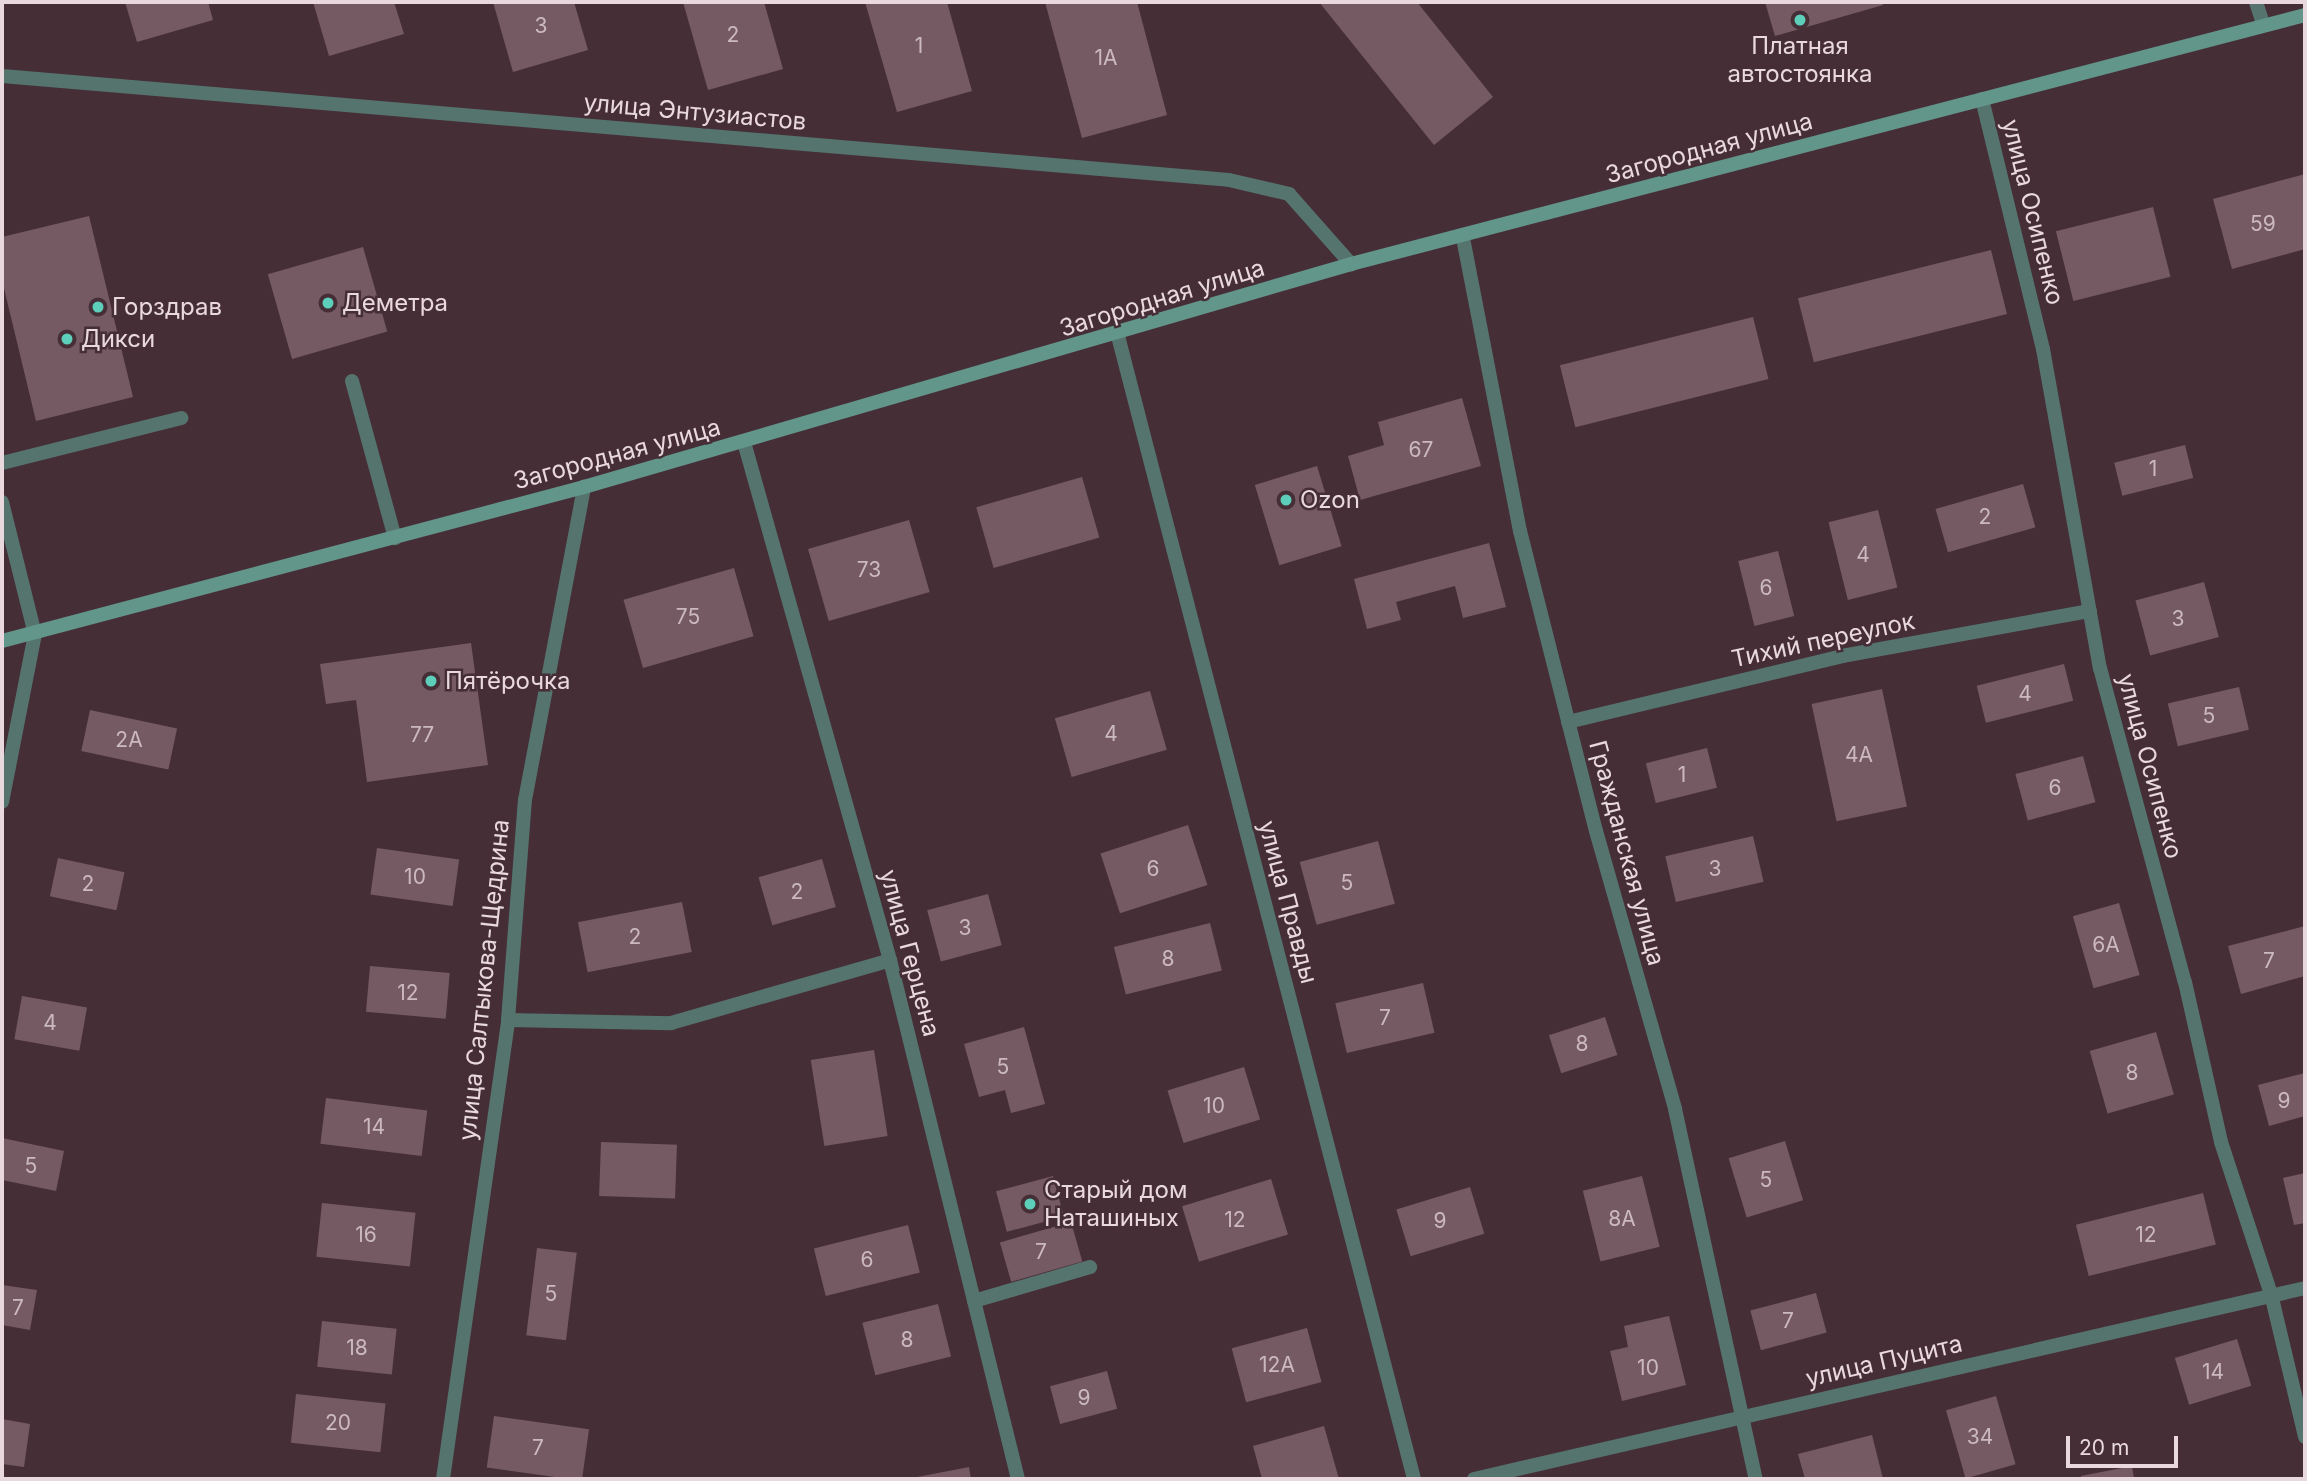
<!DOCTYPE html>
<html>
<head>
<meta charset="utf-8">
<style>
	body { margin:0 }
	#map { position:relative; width:2307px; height:1481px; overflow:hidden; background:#462e37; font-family:Inter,sans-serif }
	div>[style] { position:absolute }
	.building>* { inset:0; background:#755a64; transform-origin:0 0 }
	.lane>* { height:14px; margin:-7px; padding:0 7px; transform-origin:7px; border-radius:7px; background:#55746d }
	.street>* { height:14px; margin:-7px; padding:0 7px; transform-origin:7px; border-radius:7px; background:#55746d }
	.secondary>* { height:14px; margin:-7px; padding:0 7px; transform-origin:7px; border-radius:7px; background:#63968b }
	.dots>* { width:19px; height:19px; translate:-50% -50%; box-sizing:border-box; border:4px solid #462e37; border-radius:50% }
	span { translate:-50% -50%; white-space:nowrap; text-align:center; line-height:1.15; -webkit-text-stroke:5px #462e37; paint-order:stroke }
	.number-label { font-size:21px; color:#ccb9c0 }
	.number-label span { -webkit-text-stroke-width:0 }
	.poi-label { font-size:24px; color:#e9d9de }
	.left { translate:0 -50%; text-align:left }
	.street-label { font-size:24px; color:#e9d9de }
	.frame { position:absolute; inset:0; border:4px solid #e9d9de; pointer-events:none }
	.scale { position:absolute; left:2066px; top:1436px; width:112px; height:32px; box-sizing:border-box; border:4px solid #e9d9de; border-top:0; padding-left:9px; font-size:21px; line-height:24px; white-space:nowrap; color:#e9d9de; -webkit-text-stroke:5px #462e37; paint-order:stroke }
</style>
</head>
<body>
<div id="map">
	<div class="building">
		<div style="clip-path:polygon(125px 2px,208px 2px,213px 20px,137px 42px)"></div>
		<div style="clip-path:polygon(313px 2px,394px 2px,404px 34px,329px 56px)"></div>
		<div style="clip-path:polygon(493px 2px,574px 2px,588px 50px,513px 72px)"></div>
		<div style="clip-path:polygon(683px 2px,764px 2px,783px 69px,708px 90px)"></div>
		<div style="clip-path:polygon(865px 2px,947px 2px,972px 91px,897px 112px)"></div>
		<div style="clip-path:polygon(1045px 2px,1137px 2px,1167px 115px,1082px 138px)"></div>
		<div style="clip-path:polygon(1319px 2px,1417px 2px,1493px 97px,1434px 145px)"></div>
		<div style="clip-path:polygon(1765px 2px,1882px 2px,1883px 5px,1775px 36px)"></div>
		<div style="clip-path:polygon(2305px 174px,2305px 249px,2232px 269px,2213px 199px)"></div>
		<div style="left:2153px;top:207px;width:72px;height:100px;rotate:76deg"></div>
		<div style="clip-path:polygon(89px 216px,133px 397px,36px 421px,2px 280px,2px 237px)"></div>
		<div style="left:363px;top:247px;width:88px;height:99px;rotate:74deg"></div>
		<div style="left:1991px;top:250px;width:66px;height:199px;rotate:76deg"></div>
		<div style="left:1753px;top:317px;width:64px;height:199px;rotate:76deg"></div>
		<div style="clip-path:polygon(1462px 398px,1481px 466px,1360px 500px,1348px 456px,1384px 445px,1378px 422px)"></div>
		<div style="left:2185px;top:445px;width:34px;height:73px;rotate:76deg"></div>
		<div style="left:1317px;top:466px;width:84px;height:65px;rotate:73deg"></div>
		<div style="left:1082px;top:477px;width:63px;height:110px;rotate:74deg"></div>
		<div style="left:2023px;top:484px;width:45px;height:91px;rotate:74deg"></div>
		<div style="left:1878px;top:510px;width:80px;height:51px;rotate:76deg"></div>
		<div style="left:909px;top:520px;width:75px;height:105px;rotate:74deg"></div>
		<div style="clip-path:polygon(1489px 543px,1506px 607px,1463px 618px,1455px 586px,1396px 602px,1401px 620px,1367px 629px,1354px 579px)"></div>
		<div style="left:1778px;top:551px;width:67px;height:41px;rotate:76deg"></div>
		<div style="left:734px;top:568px;width:71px;height:115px;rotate:74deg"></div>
		<div style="left:2204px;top:582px;width:57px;height:71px;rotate:75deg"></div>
		<div style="clip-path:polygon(471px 643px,488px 765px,367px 782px,356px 700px,326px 704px,320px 664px)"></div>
		<div style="left:2064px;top:664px;width:38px;height:90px;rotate:76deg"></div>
		<div style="left:2239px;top:687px;width:44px;height:73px;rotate:77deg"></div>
		<div style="left:1882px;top:689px;width:120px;height:72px;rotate:78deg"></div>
		<div style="left:1150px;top:691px;width:61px;height:99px;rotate:74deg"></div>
		<div style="left:90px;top:710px;width:89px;height:42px;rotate:12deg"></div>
		<div style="left:1707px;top:748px;width:41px;height:63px;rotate:76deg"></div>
		<div style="left:2083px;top:756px;width:48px;height:70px;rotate:75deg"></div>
		<div style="left:1188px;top:825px;width:63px;height:92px;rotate:72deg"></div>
		<div style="left:1753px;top:836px;width:47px;height:90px;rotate:77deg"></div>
		<div style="left:1378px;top:841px;width:65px;height:81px;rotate:75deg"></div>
		<div style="left:377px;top:848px;width:83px;height:47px;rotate:8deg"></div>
		<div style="left:58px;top:858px;width:68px;height:39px;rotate:12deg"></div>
		<div style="left:822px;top:859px;width:50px;height:66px;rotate:74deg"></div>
		<div style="left:988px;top:894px;width:53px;height:63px;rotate:75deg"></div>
		<div style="left:682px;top:902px;width:51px;height:106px;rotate:79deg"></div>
		<div style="left:2119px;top:903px;width:75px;height:48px;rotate:74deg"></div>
		<div style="left:1210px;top:923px;width:49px;height:99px;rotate:76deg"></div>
		<div style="clip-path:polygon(2305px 926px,2305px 976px,2241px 994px,2228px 946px)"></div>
		<div style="left:370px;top:966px;width:80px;height:46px;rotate:5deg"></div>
		<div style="left:1423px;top:983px;width:51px;height:90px;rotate:77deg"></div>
		<div style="left:22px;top:996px;width:66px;height:44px;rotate:10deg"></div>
		<div style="left:1605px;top:1017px;width:40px;height:59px;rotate:72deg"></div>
		<div style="clip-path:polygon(1024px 1027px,1045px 1104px,1011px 1113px,1005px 1090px,979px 1097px,964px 1044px)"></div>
		<div style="left:2156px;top:1032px;width:65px;height:69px;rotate:74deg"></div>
		<div style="left:874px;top:1050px;width:87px;height:64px;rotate:81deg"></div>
		<div style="left:1244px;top:1067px;width:55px;height:80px;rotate:73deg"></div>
		<div style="clip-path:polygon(2305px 1073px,2305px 1116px,2269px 1126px,2258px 1085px)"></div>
		<div style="left:326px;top:1098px;width:102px;height:46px;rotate:7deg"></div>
		<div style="clip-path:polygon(2px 1138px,64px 1151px,56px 1191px,2px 1180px)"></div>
		<div style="left:1785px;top:1141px;width:62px;height:59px;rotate:73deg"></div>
		<div style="left:601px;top:1142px;width:76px;height:54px;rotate:2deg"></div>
		<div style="clip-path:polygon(2305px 1173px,2305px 1223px,2294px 1225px,2283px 1178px)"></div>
		<div style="left:1053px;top:1176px;width:42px;height:59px;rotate:75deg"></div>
		<div style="left:1642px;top:1176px;width:73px;height:61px;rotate:76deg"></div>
		<div style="left:1271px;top:1179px;width:58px;height:93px;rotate:73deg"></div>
		<div style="left:1470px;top:1187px;width:49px;height:77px;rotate:73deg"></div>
		<div style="left:2203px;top:1193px;width:53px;height:131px;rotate:76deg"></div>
		<div style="left:322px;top:1203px;width:94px;height:54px;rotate:6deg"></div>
		<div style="left:1071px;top:1222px;width:41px;height:74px;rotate:74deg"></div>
		<div style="left:908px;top:1225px;width:49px;height:97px;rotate:76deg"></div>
		<div style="left:537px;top:1248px;width:40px;height:88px;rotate:7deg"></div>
		<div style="clip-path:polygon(2px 1285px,37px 1290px,30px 1330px,2px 1325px)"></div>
		<div style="left:1816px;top:1293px;width:41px;height:68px;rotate:75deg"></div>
		<div style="left:938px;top:1304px;width:54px;height:78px;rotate:76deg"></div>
		<div style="clip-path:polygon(1669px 1316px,1686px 1385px,1622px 1401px,1610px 1351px,1628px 1347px,1624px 1326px)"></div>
		<div style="left:322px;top:1321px;width:75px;height:46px;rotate:6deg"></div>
		<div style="left:1307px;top:1328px;width:56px;height:78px;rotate:75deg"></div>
		<div style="left:2237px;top:1339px;width:49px;height:65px;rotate:73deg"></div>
		<div style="left:1107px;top:1371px;width:39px;height:59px;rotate:75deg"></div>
		<div style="left:296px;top:1394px;width:90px;height:49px;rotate:6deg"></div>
		<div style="left:1996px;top:1396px;width:71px;height:52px;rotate:74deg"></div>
		<div style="left:494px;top:1416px;width:96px;height:52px;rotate:8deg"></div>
		<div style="clip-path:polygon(2px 1419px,30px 1424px,24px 1467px,2px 1464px)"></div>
		<div style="clip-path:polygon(1324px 1426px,1339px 1479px,1262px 1479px,1253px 1446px)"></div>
		<div style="clip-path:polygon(1872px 1435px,1883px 1479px,1805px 1479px,1798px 1454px)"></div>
		<div style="clip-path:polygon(2132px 1466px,2134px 1479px,2081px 1479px,2081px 1476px)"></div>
		<div style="clip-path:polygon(969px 1467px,971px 1479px,912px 1479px,912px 1478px)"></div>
	</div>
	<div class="lane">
		<div style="left:352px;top:381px;width:163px;rotate:74.7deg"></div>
		<div style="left:2px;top:463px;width:185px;rotate:-14.1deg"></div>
		<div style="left:974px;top:1301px;width:121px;rotate:-16.3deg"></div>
	</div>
	<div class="street">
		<div style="left:2256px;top:2px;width:23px;rotate:72deg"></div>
		<div style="left:2px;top:76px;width:1231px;rotate:4.84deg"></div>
		<div style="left:1229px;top:180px;width:62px;rotate:13.1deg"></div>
		<div style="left:1289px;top:194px;width:94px;rotate:48.5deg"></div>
		<div style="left:1982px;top:99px;width:257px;rotate:76.3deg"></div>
		<div style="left:2043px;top:349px;width:324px;rotate:79.9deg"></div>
		<div style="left:2100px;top:668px;width:325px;rotate:74.9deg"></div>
		<div style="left:2185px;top:982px;width:164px;rotate:77.3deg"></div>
		<div style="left:2221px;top:1142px;width:160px;rotate:71.8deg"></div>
		<div style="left:2271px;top:1294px;width:147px;rotate:76.6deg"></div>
		<div style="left:1463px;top:238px;width:298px;rotate:79deg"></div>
		<div style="left:1520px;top:531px;width:309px;rotate:75.8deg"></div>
		<div style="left:1596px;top:831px;width:289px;rotate:74.1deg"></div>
		<div style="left:1675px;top:1109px;width:379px;rotate:77.7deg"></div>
		<div style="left:1118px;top:336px;width:1181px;rotate:75.48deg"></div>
		<div style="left:744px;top:442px;width:538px;rotate:74.26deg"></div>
		<div style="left:890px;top:960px;width:535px;rotate:76.15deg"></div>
		<div style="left:2px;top:502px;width:136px;rotate:76deg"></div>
		<div style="left:35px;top:634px;width:171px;rotate:101.1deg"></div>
		<div style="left:1568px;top:722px;width:282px;rotate:-13.5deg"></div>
		<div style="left:1842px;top:656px;width:252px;rotate:-10.3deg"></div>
		<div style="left:508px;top:1020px;width:163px;rotate:1.1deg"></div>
		<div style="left:671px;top:1023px;width:228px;rotate:-16deg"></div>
		<div style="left:443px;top:1479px;width:464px;rotate:-81.9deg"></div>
		<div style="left:508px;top:1020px;width:221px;rotate:-85.6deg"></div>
		<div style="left:525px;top:800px;width:319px;rotate:-79.3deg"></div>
		<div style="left:1474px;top:1479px;width:853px;rotate:-12.94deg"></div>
	</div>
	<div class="secondary">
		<div style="left:2px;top:641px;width:602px;rotate:-14.82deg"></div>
		<div style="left:584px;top:487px;width:799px;rotate:-16.21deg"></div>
		<div style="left:1351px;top:264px;width:986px;rotate:-14.63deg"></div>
	</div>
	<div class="dots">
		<div style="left:1800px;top:20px;background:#5dceb9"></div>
		<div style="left:328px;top:303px;background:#5dceb9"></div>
		<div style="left:98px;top:307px;background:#5dceb9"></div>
		<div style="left:67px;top:339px;background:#5dceb9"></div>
		<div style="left:1286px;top:500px;background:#5dceb9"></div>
		<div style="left:431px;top:681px;background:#5dceb9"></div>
		<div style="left:1030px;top:1204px;background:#5dceb9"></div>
	</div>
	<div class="number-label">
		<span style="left:541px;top:26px">3</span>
		<span style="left:733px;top:35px">2</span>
		<span style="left:919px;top:46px">1</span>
		<span style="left:1106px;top:58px">1А</span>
		<span style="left:2263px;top:224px">59</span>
		<span style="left:1421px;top:450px">67</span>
		<span style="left:2153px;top:469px">1</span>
		<span style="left:1985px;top:517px">2</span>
		<span style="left:1863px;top:555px">4</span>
		<span style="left:869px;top:570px">73</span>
		<span style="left:1766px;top:588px">6</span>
		<span style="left:688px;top:617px">75</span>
		<span style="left:2178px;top:619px">3</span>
		<span style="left:2025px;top:694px">4</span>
		<span style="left:2209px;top:716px">5</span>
		<span style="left:1111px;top:734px">4</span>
		<span style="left:422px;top:735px">77</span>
		<span style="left:129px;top:740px">2А</span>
		<span style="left:1859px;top:755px">4А</span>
		<span style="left:1682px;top:775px">1</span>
		<span style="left:2055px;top:788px">6</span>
		<span style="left:1153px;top:869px">6</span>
		<span style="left:1715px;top:869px">3</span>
		<span style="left:415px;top:877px">10</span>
		<span style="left:1347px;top:883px">5</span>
		<span style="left:88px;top:884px">2</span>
		<span style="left:797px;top:892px">2</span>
		<span style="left:965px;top:928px">3</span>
		<span style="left:635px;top:937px">2</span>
		<span style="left:2106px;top:945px">6А</span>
		<span style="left:1168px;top:959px">8</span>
		<span style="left:2269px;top:961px">7</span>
		<span style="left:408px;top:993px">12</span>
		<span style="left:1385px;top:1018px">7</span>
		<span style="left:50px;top:1023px">4</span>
		<span style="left:1582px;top:1044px">8</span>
		<span style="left:1003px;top:1067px">5</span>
		<span style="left:2132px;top:1073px">8</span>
		<span style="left:2284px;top:1101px">9</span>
		<span style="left:1214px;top:1106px">10</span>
		<span style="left:374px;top:1127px">14</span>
		<span style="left:31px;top:1166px">5</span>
		<span style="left:1766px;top:1180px">5</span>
		<span style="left:1622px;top:1219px">8А</span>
		<span style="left:1235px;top:1220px">12</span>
		<span style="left:1440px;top:1221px">9</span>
		<span style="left:366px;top:1235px">16</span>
		<span style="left:2146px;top:1235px">12</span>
		<span style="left:1041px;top:1252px">7</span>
		<span style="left:867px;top:1260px">6</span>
		<span style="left:551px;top:1294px">5</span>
		<span style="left:18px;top:1308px">7</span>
		<span style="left:1788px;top:1321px">7</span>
		<span style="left:907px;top:1340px">8</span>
		<span style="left:357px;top:1348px">18</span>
		<span style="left:1277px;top:1365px">12А</span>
		<span style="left:1648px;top:1368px">10</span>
		<span style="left:2213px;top:1372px">14</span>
		<span style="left:1084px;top:1398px">9</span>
		<span style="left:338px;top:1423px">20</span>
		<span style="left:1980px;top:1437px">34</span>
		<span style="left:538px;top:1448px">7</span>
	</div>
	<div class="poi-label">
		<span style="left:1800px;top:60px">Платная<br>автостоянка</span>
		<span class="left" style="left:342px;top:303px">Деметра</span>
		<span class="left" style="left:112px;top:307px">Горздрав</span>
		<span class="left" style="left:81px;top:339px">Дикси</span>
		<span class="left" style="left:1300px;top:500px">Ozon</span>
		<span class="left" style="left:445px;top:681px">Пятёрочка</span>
		<span class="left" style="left:1044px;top:1204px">Старый дом<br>Наташиных</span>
	</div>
	<div class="street-label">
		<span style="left:695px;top:112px;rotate:5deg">улица Энтузиастов</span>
		<span style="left:1709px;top:148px;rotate:-15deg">Загородная улица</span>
		<span style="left:2033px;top:212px;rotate:76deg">улица Осипенко</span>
		<span style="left:1162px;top:298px;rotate:-17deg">Загородная улица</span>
		<span style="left:617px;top:454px;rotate:-15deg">Загородная улица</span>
		<span style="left:1823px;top:640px;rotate:-12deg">Тихий переулок</span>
		<span style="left:2150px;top:766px;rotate:75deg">улица Осипенко</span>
		<span style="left:1627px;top:853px;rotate:75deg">Гражданская улица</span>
		<span style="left:1288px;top:902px;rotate:75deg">улица Правды</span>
		<span style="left:910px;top:953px;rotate:75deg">улица Герцена</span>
		<span style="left:484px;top:980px;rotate:-84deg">улица Салтыкова-Щедрина</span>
		<span style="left:1884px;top:1361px;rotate:-13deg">улица Пуцита</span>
	</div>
	<div class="frame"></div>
	<div class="scale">20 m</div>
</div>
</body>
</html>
